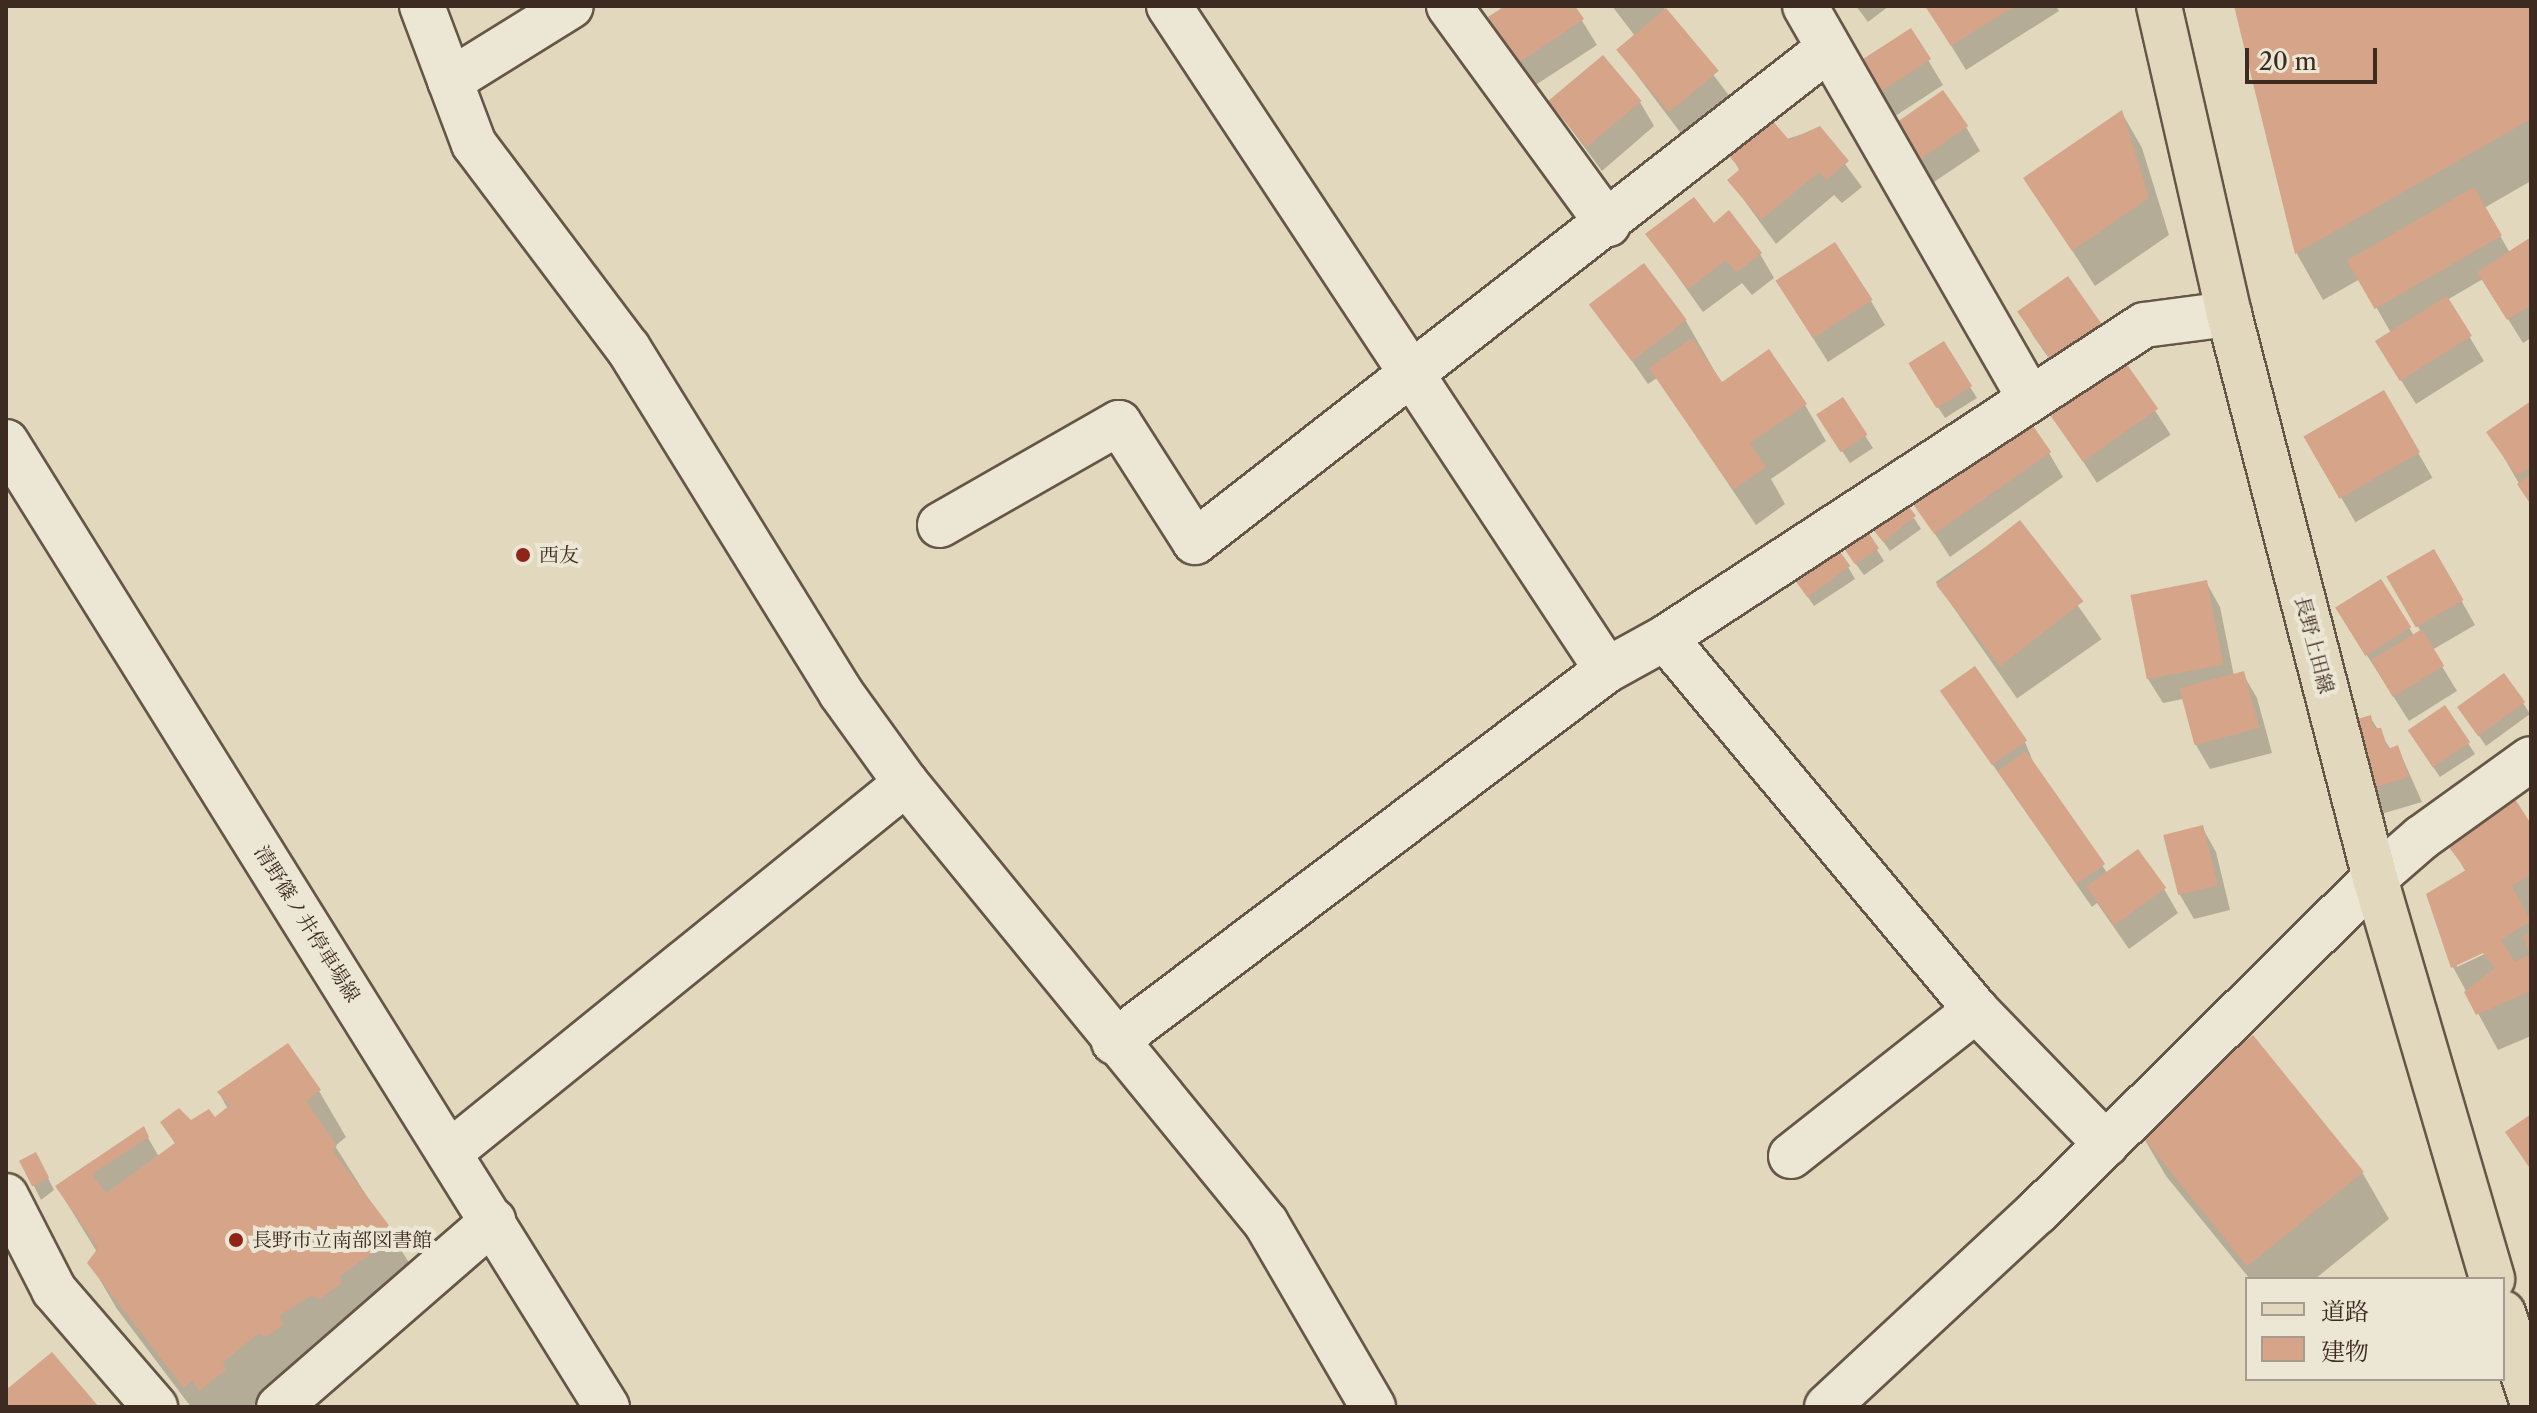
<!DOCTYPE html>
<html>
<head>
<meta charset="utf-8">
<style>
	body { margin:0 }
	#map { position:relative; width:2537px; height:1413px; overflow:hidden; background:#e1d8bd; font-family:"Libre Caslon Text","Noto Serif JP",serif }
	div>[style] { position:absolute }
	.shadow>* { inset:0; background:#0003; transform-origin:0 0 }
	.building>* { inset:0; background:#d5a489; transform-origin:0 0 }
	.roads { filter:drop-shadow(2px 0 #665647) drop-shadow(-2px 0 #665647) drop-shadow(0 2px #665647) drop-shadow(0 -2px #665647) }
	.street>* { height:44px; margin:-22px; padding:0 22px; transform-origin:22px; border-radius:22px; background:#ece6d4 }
	.secondary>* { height:44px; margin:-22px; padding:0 22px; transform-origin:22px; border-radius:22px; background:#ece6d4 }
	.primary>* { height:44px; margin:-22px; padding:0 22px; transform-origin:22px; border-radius:22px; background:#e1d8bd }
	.dots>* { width:22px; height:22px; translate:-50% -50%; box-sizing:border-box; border:4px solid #ece6d4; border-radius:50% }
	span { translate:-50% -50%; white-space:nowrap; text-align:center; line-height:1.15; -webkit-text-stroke:8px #ece6d4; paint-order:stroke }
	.poi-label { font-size:20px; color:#3d2a20 }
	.left { translate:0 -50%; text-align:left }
	.street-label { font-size:20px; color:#3d2a20 }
	.frame { position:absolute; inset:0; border:8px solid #3d2a20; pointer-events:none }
	.legend { position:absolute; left:2245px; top:1277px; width:260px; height:104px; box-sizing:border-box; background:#ece6d4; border:2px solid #a69b8c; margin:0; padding:10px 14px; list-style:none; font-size:24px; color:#3d2a20 }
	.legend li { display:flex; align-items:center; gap:16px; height:40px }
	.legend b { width:40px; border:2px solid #a69b8c }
	.scale { position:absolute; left:2245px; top:48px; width:132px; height:36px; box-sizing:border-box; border:4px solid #3d2a20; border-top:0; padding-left:10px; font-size:24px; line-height:28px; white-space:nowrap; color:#3d2a20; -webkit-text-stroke:6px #ece6d4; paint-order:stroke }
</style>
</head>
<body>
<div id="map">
	<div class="shadow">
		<div style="clip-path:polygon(1508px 6px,1573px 6px,1597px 45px,1534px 86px,1505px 42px)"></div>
		<div style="clip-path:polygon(1612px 6px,1668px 6px,1664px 9px,1730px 97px,1683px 136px,1618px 50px,1635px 36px)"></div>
		<div style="clip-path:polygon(1856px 6px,1889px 6px,1868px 22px)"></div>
		<div style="clip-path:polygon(1927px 6px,2056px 6px,2059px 11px,1966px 70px)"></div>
		<div style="clip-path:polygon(2236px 6px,2531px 6px,2531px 181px,2484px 208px,2510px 253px,2531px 240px,2531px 338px,2523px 343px,2483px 279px,2447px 300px,2484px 361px,2416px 404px,2392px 366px,2391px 333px,2360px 279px,2323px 300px,2297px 254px)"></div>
		<div style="clip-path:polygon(1910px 30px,1943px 85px,1892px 118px,1873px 88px)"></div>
		<div style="clip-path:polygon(1551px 102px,1640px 102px,1654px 126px,1602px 171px)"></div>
		<div style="clip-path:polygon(2122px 113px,2142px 148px,2169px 235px,2095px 286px,2026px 179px)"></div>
		<div style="clip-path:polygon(1966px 127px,1980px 151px,1928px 186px,1905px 151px)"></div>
		<div style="clip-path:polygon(1819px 129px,1862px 187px,1842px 203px,1834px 195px,1776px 244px,1730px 181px,1740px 172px,1732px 156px)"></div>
		<div style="clip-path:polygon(1648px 235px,1760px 254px,1774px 278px,1752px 295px,1742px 283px,1703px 312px)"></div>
		<div style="clip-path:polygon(1643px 266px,1686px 321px,1722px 384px,1805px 405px,1826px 441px,1771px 479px,1785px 504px,1756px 525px,1657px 378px,1648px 384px,1592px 304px)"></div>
		<div style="clip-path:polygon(1871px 301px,1885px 325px,1828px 362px,1792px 305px)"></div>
		<div style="clip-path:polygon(2020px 313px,2105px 331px,2071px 390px,2034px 337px)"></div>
		<div style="left:2126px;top:366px;width:82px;height:88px;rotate:57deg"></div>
		<div style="clip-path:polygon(1918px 376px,1970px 387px,1977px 398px,1945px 418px)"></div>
		<div style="left:2383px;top:392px;width:99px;height:89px;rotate:60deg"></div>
		<div style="clip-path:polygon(1842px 400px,1873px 448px,1850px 463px,1826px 427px)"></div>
		<div style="clip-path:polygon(2531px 404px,2531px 504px,2489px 432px)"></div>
		<div style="clip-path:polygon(2049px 453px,2063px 477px,1950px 557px,1912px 499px)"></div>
		<div style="clip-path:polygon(1914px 518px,1921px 529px,1890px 551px,1880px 537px)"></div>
		<div style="left:2020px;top:523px;width:142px;height:103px;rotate:55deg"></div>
		<div style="clip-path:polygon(1864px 529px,1884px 561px,1864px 575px,1850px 556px)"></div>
		<div style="clip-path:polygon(2434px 552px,2475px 625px,2432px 650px,2457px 691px,2409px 721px,2352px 632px,2381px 581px,2414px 636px,2421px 632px,2390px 578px)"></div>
		<div style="clip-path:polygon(1848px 567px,1855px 579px,1814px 606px,1801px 587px)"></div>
		<div style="clip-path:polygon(2206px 582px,2220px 607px,2234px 676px,2243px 674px,2257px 698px,2272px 753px,2210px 769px,2196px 745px,2183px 699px,2163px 703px,2148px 679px)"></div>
		<div style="clip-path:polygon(1942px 692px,2025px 742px,2036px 769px,2108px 874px,2164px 889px,2178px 913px,2129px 949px,2097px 903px,2092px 907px)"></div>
		<div style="clip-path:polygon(2523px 703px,2530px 714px,2486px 746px,2460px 708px)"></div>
		<div style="clip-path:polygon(2370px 717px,2391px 750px,2398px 748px,2422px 802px,2381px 814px,2367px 789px)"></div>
		<div style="clip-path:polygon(2417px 743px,2468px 743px,2475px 754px,2440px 777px)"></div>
		<div style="clip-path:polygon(2202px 827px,2216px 852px,2230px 910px,2194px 919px,2180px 895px,2166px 836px)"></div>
		<div style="clip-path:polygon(evenodd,2531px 828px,2531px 1036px,2498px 1050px,2453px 967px,2428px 894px,2466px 872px,2451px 847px,2531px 828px,2491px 947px,2493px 950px,2457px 967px,2457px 963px,2491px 947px)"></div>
		<div style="clip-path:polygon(319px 1091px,346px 1137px,335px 1146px,422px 1283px,251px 1407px,191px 1407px,117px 1309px,90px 1263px,97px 1252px,57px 1187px,143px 1129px,159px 1157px,176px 1145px,162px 1122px,215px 1120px,228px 1109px,219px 1093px)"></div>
		<div style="clip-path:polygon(2139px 1130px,2362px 1172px,2389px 1219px,2315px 1279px,2250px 1279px,2166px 1176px)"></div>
		<div style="clip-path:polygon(22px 1162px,42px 1166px,54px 1190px,41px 1200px)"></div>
	</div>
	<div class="building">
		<div style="clip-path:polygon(1505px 6px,1575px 6px,1584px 19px,1519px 63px,1488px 17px)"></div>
		<div style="clip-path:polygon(1925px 6px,2015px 6px,1951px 46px)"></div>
		<div style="clip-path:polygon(2234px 6px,2531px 6px,2531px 119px,2295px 254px)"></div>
		<div style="left:1666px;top:8px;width:82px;height:65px;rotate:50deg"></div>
		<div style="left:1911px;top:28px;width:37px;height:64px;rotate:57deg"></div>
		<div style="left:1603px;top:55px;width:60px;height:72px;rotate:50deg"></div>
		<div style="left:1943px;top:90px;width:44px;height:65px;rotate:55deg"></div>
		<div style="clip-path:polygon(2122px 110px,2149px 198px,2072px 251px,2023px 178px)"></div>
		<div style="clip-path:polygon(1772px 120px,1789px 140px,1820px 126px,1849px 161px,1826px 180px,1819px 172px,1761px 220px,1727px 180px,1740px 169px,1729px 156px)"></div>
		<div style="left:2474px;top:187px;width:56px;height:147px;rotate:60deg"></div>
		<div style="clip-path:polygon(1694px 197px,1714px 223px,1729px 210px,1762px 253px,1737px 272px,1726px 260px,1688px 289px,1645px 234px)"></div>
		<div style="clip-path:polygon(2531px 237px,2531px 305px,2507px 320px,2477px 272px)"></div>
		<div style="left:1835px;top:242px;width:69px;height:71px;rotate:57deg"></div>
		<div style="left:1644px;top:263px;width:71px;height:69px;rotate:53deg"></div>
		<div style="left:2068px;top:276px;width:66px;height:62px;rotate:55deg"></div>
		<div style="left:2447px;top:296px;width:47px;height:85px;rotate:58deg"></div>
		<div style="clip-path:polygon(1692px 338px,1722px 382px,1769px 349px,1807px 404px,1750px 443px,1766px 467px,1733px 490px,1649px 368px)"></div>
		<div style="left:1944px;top:341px;width:53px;height:42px;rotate:58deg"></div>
		<div style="left:2126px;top:363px;width:56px;height:92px;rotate:55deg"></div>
		<div style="left:2384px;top:390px;width:72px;height:93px;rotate:60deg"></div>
		<div style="left:1843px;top:397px;width:45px;height:32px;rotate:57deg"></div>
		<div style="clip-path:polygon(2531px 401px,2531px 467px,2517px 476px,2486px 432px)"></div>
		<div style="left:2026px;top:416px;width:44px;height:143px;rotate:55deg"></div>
		<div style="clip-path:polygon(2531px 474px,2531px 505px,2517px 484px)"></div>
		<div style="left:1904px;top:501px;width:19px;height:42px;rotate:51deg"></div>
		<div style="left:2020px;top:520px;width:103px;height:106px;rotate:52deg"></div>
		<div style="left:1864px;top:526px;width:27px;height:29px;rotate:56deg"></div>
		<div style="left:1835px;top:545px;width:26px;height:53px;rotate:54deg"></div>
		<div style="left:2434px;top:549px;width:59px;height:55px;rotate:60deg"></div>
		<div style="left:2381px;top:579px;width:57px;height:54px;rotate:58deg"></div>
		<div style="left:2207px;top:580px;width:86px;height:78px;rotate:79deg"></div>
		<div style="left:2422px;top:629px;width:43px;height:60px;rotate:59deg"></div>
		<div style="left:1975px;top:666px;width:91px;height:43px;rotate:55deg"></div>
		<div style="left:2244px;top:671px;width:59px;height:67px;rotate:75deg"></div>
		<div style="left:2504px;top:673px;width:36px;height:58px;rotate:54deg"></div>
		<div style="left:2445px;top:705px;width:45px;height:45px;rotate:56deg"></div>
		<div style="clip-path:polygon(2371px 715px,2373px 728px,2381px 728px,2388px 749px,2398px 745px,2409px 777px,2365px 790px,2344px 723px)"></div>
		<div style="left:2026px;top:751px;width:138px;height:35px;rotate:55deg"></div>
		<div style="clip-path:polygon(2515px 799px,2531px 824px,2531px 874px,2512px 886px,2531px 921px,2501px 940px,2515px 962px,2530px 954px,2523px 937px,2531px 932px,2531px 991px,2476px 1015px,2464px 992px,2495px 968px,2483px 953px,2451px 968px,2426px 894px,2466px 870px,2448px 846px)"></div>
		<div style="left:2203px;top:825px;width:62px;height:41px;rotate:76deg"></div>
		<div style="left:2138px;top:849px;width:48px;height:64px;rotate:54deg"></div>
		<div style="left:2253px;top:1035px;width:176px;height:150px;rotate:51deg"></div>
		<div style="clip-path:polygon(288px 1043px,321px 1090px,306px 1101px,337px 1146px,332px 1150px,397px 1236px,340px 1276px,342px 1283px,319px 1300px,313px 1295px,280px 1315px,283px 1325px,266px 1337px,259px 1333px,223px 1362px,226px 1370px,199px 1391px,192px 1380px,184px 1388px,87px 1263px,98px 1248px,55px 1186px,144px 1126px,149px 1137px,92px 1174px,106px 1193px,175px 1143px,160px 1122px,179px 1108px,191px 1120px,209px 1109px,215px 1117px,230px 1105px,217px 1092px)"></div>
		<div style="clip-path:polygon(2531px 1114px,2531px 1170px,2505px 1132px)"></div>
		<div style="left:36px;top:1152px;width:29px;height:19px;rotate:63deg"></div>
		<div style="clip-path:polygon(52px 1352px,99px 1407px,6px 1407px,6px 1390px)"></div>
	</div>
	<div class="roads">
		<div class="street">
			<div style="left:422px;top:6px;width:147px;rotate:69.4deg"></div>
			<div style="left:474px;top:144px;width:256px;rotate:53deg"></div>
			<div style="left:628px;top:348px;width:405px;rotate:58.3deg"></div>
			<div style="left:841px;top:693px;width:111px;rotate:54.2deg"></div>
			<div style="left:906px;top:783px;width:569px;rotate:50.71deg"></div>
			<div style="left:1266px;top:1223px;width:213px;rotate:59.8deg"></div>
			<div style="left:1169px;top:6px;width:795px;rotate:56.59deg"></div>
			<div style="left:1449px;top:6px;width:270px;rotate:53.9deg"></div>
			<div style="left:1805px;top:6px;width:453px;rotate:60.2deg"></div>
			<div style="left:450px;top:81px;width:142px;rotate:-31.8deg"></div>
			<div style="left:940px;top:525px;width:206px;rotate:-29.7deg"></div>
			<div style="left:1119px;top:423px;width:141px;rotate:57.4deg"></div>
			<div style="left:1195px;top:542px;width:802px;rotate:-37.91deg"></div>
			<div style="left:1665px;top:638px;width:485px;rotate:50.1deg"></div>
			<div style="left:1976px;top:1010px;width:187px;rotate:45.9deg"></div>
			<div style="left:1114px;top:1042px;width:618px;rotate:-37.04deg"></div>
			<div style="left:1607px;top:670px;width:66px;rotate:-28.9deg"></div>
			<div style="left:1665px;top:638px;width:572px;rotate:-33.16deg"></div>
			<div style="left:2144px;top:325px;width:86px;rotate:-7.4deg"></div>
			<div style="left:449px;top:1153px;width:588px;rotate:-38.99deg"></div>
			<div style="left:1791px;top:1156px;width:236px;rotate:-38.3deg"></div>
			<div style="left:6px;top:1196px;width:106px;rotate:62.9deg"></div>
			<div style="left:54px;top:1290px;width:155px;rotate:49.2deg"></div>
			<div style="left:279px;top:1407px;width:284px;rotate:-41deg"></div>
			<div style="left:1827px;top:1407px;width:287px;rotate:-42.9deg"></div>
			<div style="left:2037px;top:1212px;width:475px;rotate:-44.7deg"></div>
			<div style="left:2375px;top:878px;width:61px;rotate:-41deg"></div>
			<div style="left:2421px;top:838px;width:135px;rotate:-35.7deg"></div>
		</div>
		<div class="secondary">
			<div style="left:6px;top:442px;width:1137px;rotate:58.09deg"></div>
		</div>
		<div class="primary">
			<div style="left:2159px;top:6px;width:316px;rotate:77.2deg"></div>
			<div style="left:2229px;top:314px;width:583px;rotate:75.49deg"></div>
			<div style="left:2375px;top:878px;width:418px;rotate:73.7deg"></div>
			<div style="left:2503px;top:1313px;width:89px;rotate:71.8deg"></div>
		</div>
	</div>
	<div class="dots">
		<div style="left:523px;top:555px;background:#8f2418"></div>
		<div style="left:236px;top:1240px;background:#8f2418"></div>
	</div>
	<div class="poi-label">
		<span class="left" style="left:539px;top:555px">西友</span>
		<span class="left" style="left:252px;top:1240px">長野市立南部図書館</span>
	</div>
	<div class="street-label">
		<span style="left:2314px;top:645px;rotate:75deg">長野上田線</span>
		<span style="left:307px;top:924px;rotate:58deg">清野篠ノ井停車場線</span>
	</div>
	<div class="frame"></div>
	<ul class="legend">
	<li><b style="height:10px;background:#e1d8bd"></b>道路</li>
	<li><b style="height:22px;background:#d5a489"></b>建物</li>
	</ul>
	<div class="scale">20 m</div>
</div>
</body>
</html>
